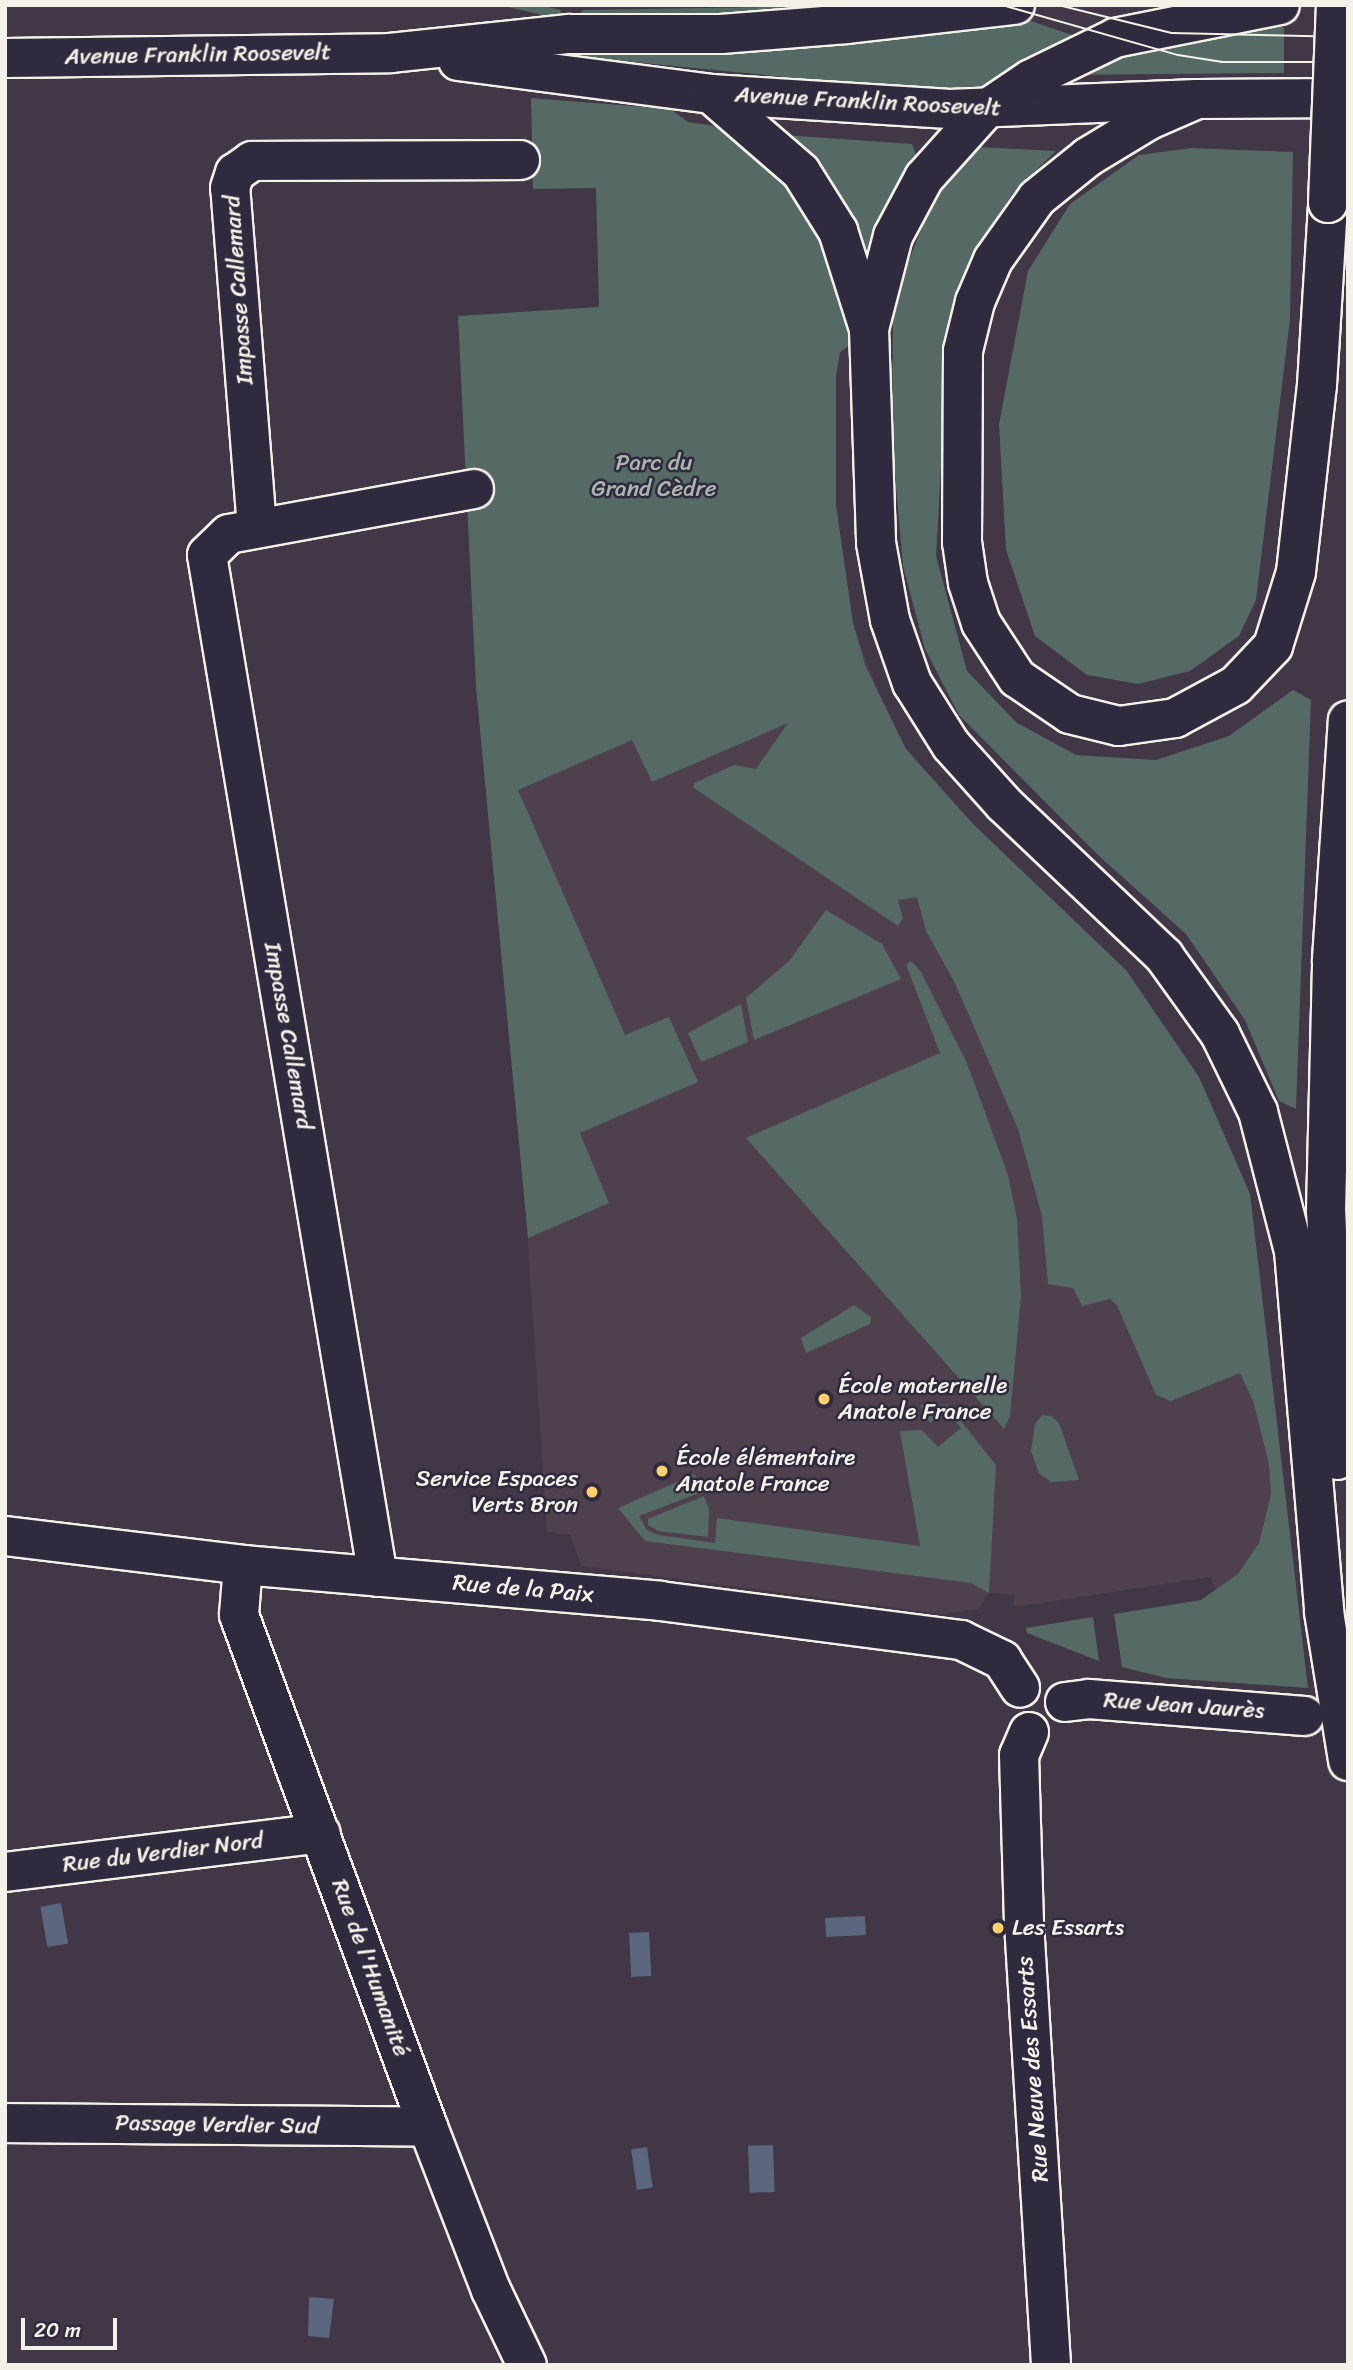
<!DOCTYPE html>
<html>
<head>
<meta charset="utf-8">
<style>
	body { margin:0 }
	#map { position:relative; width:1353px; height:2370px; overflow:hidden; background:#413746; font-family:Sriracha,sans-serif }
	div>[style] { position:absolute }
	.built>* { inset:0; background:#4e404c }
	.green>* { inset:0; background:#556a65; transform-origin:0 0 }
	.water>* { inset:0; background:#5b677e; transform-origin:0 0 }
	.roads { filter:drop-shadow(2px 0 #f4f1e8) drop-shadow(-2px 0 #f4f1e8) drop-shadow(0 2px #f4f1e8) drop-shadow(0 -2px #f4f1e8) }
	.minor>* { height:38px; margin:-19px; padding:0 19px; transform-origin:19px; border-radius:19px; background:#2f2a3d }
	.major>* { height:38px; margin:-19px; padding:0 19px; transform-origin:19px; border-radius:19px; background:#2f2a3d }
	.highway>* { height:38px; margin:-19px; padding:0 19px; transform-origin:19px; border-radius:19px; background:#2f2a3d }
	.tram>* { height:2px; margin:-1px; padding:0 1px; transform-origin:1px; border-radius:1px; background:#f4f1e8 }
	.bridges { filter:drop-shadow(2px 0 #f4f1e8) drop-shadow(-2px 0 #f4f1e8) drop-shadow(0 2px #f4f1e8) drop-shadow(0 -2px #f4f1e8) }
	.highway-bridge>* { height:38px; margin:-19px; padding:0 19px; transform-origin:19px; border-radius:19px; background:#2f2a3d }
	.dots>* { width:19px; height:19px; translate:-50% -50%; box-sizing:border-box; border:4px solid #2f2a3d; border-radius:50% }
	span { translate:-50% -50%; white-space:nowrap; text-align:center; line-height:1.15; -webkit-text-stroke:5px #2f2a3d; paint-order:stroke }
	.street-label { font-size:23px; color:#f4f1e8 }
	.park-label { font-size:23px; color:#acb4ad }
	.poi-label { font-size:23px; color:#f4f1e8 }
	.left { translate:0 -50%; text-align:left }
	.right { translate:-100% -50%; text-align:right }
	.frame { position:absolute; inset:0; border:7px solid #f4f1e8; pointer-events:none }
	.scale { position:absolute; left:21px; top:2318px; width:96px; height:32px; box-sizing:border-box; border:4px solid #f4f1e8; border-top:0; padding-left:9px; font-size:21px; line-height:24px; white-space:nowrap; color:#f4f1e8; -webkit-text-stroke:5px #2f2a3d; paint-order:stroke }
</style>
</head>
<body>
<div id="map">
	<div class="built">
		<div style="clip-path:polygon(853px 623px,885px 712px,906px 749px,973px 824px,1126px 970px,1199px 1077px,1250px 1194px,1296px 1583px,1210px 1595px,1216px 1591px,1210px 1577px,1022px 1606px,1013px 1605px,1015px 1595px,989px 1593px,978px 1609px,942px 1614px,581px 1566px,570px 1535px,547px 1532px,522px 1153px,476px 687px)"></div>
	</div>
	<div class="green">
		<div style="clip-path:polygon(831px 6px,763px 14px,579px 20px,578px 14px,584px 10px)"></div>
		<div style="left:561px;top:10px;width:9px;height:556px;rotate:103deg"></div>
		<div style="clip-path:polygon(1028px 20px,1078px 37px,993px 91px,879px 86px,580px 57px,581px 51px,801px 45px)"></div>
		<div style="clip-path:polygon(1249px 27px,1284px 27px,1284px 73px,1060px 75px,1076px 66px)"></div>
		<div style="clip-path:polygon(531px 98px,670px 109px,688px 122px,735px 129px,787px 173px,843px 281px,851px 344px,840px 352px,836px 376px,836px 505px,853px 623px,865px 665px,906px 749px,973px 824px,1126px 970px,1199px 1077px,1250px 1194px,1308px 1688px,1166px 1678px,1122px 1667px,1114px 1614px,1201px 1600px,1238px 1574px,1259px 1543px,1271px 1494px,1269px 1464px,1253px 1401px,1240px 1373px,1171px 1401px,1156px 1395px,1117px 1305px,1110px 1299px,1082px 1306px,1073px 1288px,1048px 1284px,1042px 1216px,1018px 1129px,955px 983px,926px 931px,917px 897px,898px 900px,903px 918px,898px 926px,694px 788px,694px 783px,734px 765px,756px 769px,788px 723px,652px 782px,632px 740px,518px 790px,625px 1035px,669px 1017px,698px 1082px,580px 1133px,609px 1203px,528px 1238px,476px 687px,458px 316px,599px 307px,596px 188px,533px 189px)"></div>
		<div style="clip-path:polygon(784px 135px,912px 144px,917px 158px,871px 253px,861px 253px)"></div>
		<div style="clip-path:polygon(976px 147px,1056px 151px,1013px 193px,978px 245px,958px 298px,944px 415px,936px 556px,967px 671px,1017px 723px,1076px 755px,1156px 760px,1229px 736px,1293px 690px,1311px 700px,1296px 1109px,1279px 1101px,1245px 1020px,1186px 934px,1099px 856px,959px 715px,925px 649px,903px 566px,892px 441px,893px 300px,938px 188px)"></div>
		<div style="clip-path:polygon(1191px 148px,1293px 152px,1290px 319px,1256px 600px,1239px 636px,1190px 671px,1138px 684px,1087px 675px,1035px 636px,1006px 550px,999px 424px,1028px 271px,1070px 204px,1139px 155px)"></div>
		<div style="clip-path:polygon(826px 910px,882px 944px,901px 979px,754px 1040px,746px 998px,789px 961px)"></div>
		<div style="clip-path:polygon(911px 961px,921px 972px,967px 1063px,1008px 1175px,1017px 1219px,1021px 1296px,1010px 1416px,1004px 1429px,746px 1138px,940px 1053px,906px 965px)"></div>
		<div style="clip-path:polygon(741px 1004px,748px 1042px,701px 1062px,688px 1033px)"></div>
		<div style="clip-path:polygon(854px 1305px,871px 1317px,870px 1324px,806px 1353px,801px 1338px)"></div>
		<div style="clip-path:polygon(920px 1405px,948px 1405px,996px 1465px,989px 1593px,971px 1583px,645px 1541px,618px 1508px,695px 1474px,702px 1492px,639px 1516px,647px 1530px,658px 1535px,715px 1543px,717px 1518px,920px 1546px,900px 1431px,922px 1430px,938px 1447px,961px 1428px,946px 1410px,930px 1423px)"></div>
		<div style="clip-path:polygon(1042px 1415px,1051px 1416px,1059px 1423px,1079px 1480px,1051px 1482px,1039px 1473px,1031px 1451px,1035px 1424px)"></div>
		<div style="clip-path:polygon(704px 1496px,709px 1510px,708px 1537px,658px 1531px,648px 1525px,648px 1519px)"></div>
		<div style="clip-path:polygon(1093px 1617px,1099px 1661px,1027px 1633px,1026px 1628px)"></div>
	</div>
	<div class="water">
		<div style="left:61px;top:1903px;width:41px;height:21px;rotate:80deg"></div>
		<div style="left:865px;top:1916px;width:19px;height:40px;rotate:87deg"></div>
		<div style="left:649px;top:1932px;width:44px;height:20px;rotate:87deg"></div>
		<div style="left:773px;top:2145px;width:47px;height:25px;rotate:88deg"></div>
		<div style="left:647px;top:2147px;width:41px;height:16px;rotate:82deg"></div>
		<div style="clip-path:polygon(309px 2297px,334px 2299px,329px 2338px,308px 2336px)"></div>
	</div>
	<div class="roads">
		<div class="minor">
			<div style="left:257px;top:528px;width:341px;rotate:-94.5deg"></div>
			<div style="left:230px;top:188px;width:16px;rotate:-72deg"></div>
			<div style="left:235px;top:173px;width:21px;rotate:-35deg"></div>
			<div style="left:252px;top:161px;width:268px;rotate:-0.2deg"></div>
			<div style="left:5px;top:1536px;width:240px;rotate:6.9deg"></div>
			<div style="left:243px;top:1565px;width:419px;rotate:4.9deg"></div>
			<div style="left:660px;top:1601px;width:304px;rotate:7.4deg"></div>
			<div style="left:961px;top:1640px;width:46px;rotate:26deg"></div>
			<div style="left:1002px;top:1660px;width:33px;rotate:57deg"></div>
			<div style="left:243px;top:1565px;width:50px;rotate:94.6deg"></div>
			<div style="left:239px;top:1615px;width:546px;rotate:69.74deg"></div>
			<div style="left:428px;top:2127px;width:175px;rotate:68.9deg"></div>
			<div style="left:491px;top:2290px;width:83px;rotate:64.4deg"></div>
			<div style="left:378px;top:1577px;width:1036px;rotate:-99.5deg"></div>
			<div style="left:207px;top:555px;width:30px;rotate:-44deg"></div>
			<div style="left:229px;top:534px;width:249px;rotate:-10.4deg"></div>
			<div style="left:1065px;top:1702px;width:24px;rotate:-7deg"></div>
			<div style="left:1089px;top:1699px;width:216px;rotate:4.5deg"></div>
			<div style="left:1029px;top:1732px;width:25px;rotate:113deg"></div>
			<div style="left:1019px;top:1755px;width:168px;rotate:88.3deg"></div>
			<div style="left:1024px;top:1923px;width:443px;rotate:86.5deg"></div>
			<div style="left:5px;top:1872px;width:318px;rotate:-7deg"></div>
			<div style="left:5px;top:2123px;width:423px;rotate:0.5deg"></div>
		</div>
		<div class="major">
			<div style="left:5px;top:58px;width:385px;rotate:-0.7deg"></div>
			<div style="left:390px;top:53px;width:180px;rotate:-6.1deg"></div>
			<div style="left:569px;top:34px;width:152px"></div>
			<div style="left:721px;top:34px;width:126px;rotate:-4.5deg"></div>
			<div style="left:847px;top:24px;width:169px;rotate:-6.5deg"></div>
			<div style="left:458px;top:61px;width:255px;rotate:7.4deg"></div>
			<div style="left:711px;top:94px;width:238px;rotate:3.6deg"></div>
			<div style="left:949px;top:109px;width:248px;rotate:-2.3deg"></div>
			<div style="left:1197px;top:99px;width:151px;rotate:-0.4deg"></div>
			<div style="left:869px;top:329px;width:96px;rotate:-75.5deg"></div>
			<div style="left:893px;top:236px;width:66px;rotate:-61.9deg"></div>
			<div style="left:924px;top:178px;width:91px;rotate:-48.1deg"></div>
			<div style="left:985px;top:110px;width:55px;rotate:-34deg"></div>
			<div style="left:1031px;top:79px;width:93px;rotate:-26deg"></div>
			<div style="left:1115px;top:38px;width:168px;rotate:-11.3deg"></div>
		</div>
		<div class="highway">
			<div style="left:711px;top:94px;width:119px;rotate:40.9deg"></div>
			<div style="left:801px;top:172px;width:70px;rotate:57.9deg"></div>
			<div style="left:838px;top:231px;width:103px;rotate:72.4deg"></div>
			<div style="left:869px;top:329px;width:214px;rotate:88.1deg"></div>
			<div style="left:876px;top:543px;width:78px;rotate:79.7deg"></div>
			<div style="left:890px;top:620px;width:67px;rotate:70.8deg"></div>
			<div style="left:912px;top:683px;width:73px;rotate:57.8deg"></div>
			<div style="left:951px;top:745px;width:79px;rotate:48.1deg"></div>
			<div style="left:1004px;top:804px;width:221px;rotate:43.5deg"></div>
			<div style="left:1164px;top:956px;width:96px;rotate:54.3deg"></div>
			<div style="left:1220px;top:1034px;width:87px;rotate:64deg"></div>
			<div style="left:1258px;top:1112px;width:144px;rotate:75.5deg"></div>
			<div style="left:1294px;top:1251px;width:362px;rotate:85.2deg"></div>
			<div style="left:1324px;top:1612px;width:151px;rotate:80.8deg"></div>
			<div style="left:1197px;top:99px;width:52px;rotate:156.4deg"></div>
			<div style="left:1149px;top:120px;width:71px;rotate:148.8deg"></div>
			<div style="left:1088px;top:157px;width:65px;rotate:141.2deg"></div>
			<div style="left:1037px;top:198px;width:76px;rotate:125.4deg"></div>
			<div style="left:993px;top:260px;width:46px;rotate:113.2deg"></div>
			<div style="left:975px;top:302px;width:50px;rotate:103.8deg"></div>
			<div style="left:963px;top:351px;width:191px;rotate:90.3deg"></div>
			<div style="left:962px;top:542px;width:41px;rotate:81.7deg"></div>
			<div style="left:968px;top:583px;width:42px;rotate:72deg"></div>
			<div style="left:981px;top:623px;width:66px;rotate:56.8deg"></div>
			<div style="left:1017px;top:678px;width:64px;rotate:34.2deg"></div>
			<div style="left:1070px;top:714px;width:50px;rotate:13.8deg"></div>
			<div style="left:1119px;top:726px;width:57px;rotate:-8.1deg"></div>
			<div style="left:1175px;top:718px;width:69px;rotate:-28.4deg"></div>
			<div style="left:1236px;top:685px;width:54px;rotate:-46.5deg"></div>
			<div style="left:1273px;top:646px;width:77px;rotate:-72.7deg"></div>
			<div style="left:1296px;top:572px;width:188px;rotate:-83.6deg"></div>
			<div style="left:1317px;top:385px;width:182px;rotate:-86.5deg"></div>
			<div style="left:1337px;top:1460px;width:249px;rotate:-92.5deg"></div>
			<div style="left:1326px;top:1211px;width:252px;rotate:-88.6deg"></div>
			<div style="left:1332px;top:959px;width:239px;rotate:-86.2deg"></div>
		</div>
	</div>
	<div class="tram">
		<div style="left:1002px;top:5px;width:183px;rotate:15.9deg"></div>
		<div style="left:1178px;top:55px;width:45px;rotate:9deg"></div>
		<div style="left:1222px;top:62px;width:126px"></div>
		<div style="left:1058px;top:5px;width:117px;rotate:13.8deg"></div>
		<div style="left:1172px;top:33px;width:176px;rotate:1.3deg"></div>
	</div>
	<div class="bridges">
		<div class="highway-bridge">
			<div style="left:1328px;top:203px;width:198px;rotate:-87.7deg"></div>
		</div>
	</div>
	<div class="dots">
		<div style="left:824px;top:1399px;background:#ffd166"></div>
		<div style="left:662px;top:1471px;background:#ffd166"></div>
		<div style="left:592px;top:1492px;background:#ffd166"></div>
		<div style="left:998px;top:1928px;background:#ffd166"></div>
	</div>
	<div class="street-label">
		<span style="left:198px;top:55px;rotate:-1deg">Avenue Franklin Roosevelt</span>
		<span style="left:868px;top:102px;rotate:3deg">Avenue Franklin Roosevelt</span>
		<span style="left:239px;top:290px;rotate:-94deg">Impasse Callemard</span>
		<span style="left:288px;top:1036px;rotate:80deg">Impasse Callemard</span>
		<span style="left:523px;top:1589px;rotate:5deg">Rue de la Paix</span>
		<span style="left:1184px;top:1706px;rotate:4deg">Rue Jean Jaurès</span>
		<span style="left:163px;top:1853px;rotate:-7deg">Rue du Verdier Nord</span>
		<span style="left:370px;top:1968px;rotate:70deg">Rue de l'Humanité</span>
		<span style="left:1033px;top:2069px;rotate:-94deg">Rue Neuve des Essarts</span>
		<span style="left:217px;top:2125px;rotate:1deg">Passage Verdier Sud</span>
	</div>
	<div class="park-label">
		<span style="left:654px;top:476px">Parc du<br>Grand Cèdre</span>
	</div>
	<div class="poi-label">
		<span class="left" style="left:838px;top:1399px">École maternelle<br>Anatole France</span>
		<span class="left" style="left:676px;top:1471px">École élémentaire<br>Anatole France</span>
		<span class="right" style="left:578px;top:1492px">Service Espaces<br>Verts Bron</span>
		<span class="left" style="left:1012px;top:1928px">Les Essarts</span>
	</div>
	<div class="frame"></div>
	<div class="scale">20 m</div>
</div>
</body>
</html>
